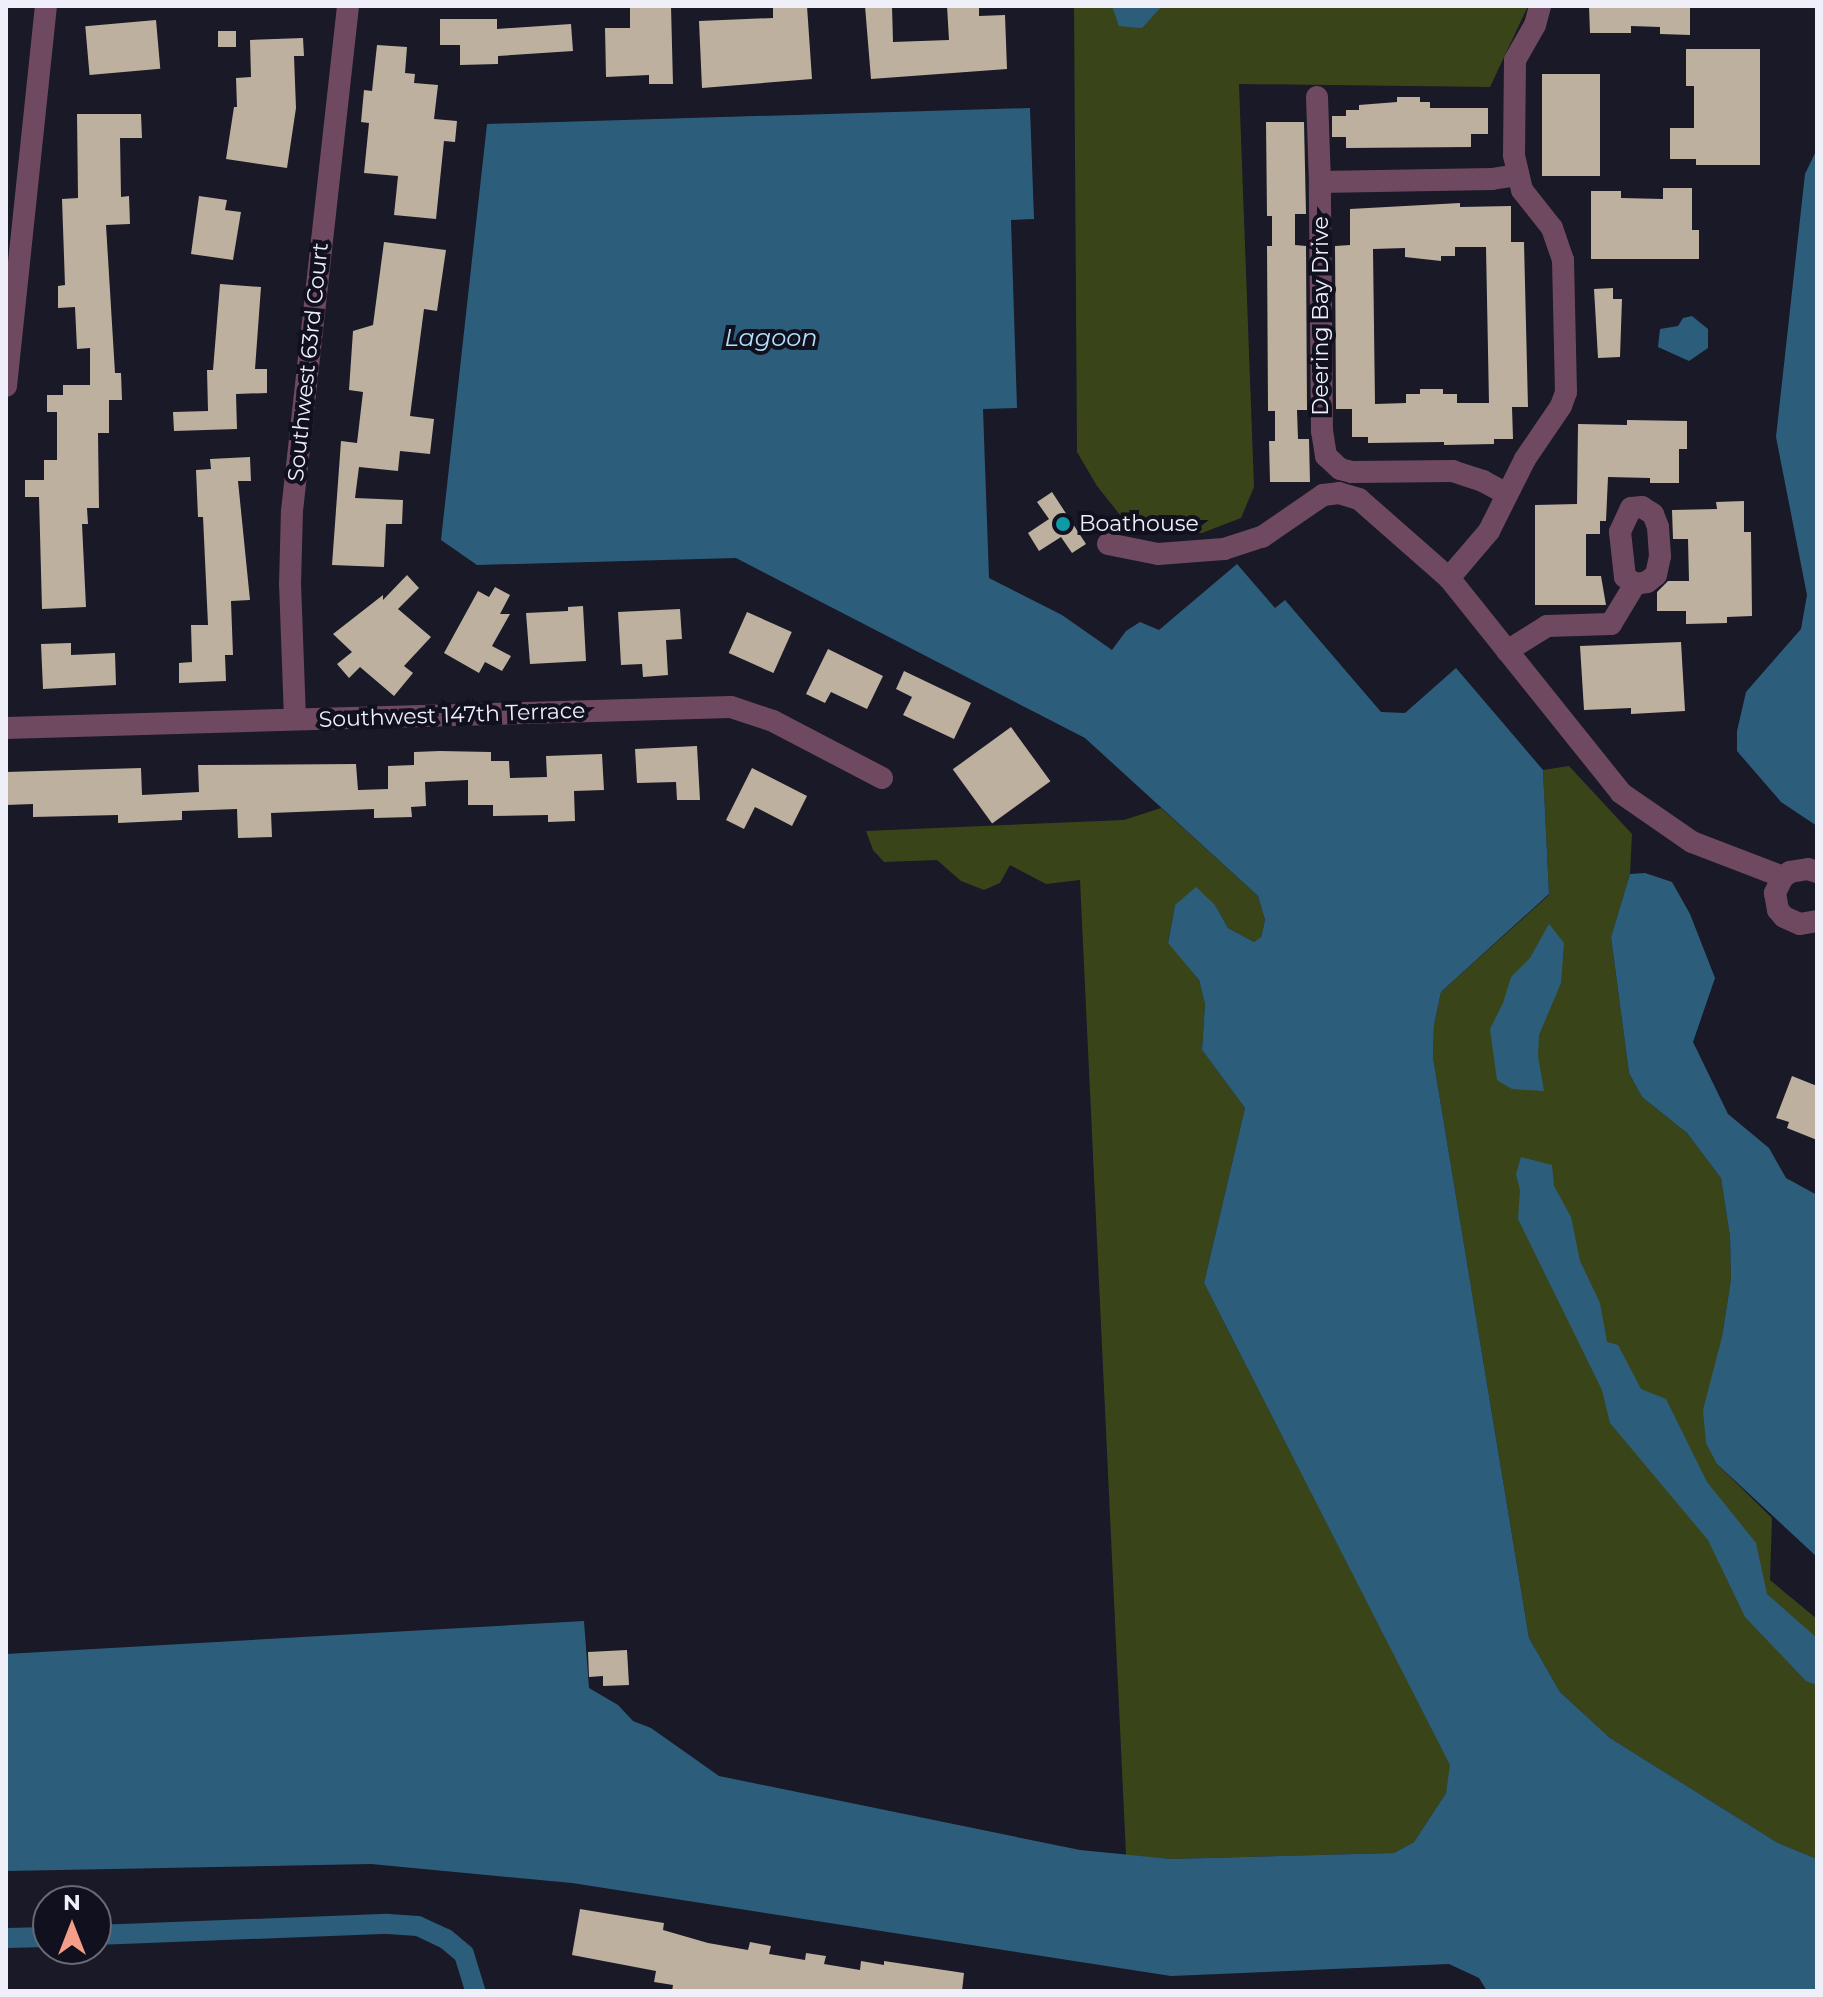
<!DOCTYPE html>
<html>
<head>
<meta charset="utf-8">
<style>
	body { margin:0 }
	#map { position:relative; width:1823px; height:1997px; overflow:hidden; background:#191927; font-family:Montserrat,sans-serif }
	div>[style] { position:absolute }
	.green>* { inset:0; background:#394519 }
	.water>* { inset:0; background:#2c5e7c }
	.canal>* { height:20px; margin:-10px; padding:0 10px; transform-origin:10px; border-radius:10px; background:#2c5e7c }
	.building>* { inset:0; background:#bdb09e; transform-origin:0 0 }
	.street>* { height:22px; margin:-11px; padding:0 11px; transform-origin:11px; border-radius:11px; background:#6f495f }
	.dots>* { width:22px; height:22px; translate:-50% -50%; box-sizing:border-box; border:4px solid #10101e; border-radius:50% }
	span { translate:-50% -50%; white-space:nowrap; text-align:center; line-height:1.15; -webkit-text-stroke:8px #10101e; paint-order:stroke }
	.street-label { font-size:22px; color:#efeffa }
	.poi-label { font-size:22px; color:#efeffa }
	.left { translate:0 -50%; text-align:left }
	.water-label { font-size:24px; color:#b3dffd; font-style:italic }
	.frame { position:absolute; inset:0; border:8px solid #efeffa; pointer-events:none }
	.north { position:absolute; left:32px; top:1885px; width:80px; height:80px; box-sizing:border-box; background:#10101e; border:2px solid #696976; border-radius:50%; rotate:0deg; font-size:22px; font-weight:700; line-height:32px; text-align:center; color:#efeffa }
	.north::after { content:''; display:block; margin:auto; width:28px; height:36px; background:#f49e89; clip-path:polygon(50% 0,100% 100%,50% 72%,0 100%) }
</style>
</head>
<body>
<div id="map">
	<div class="green">
		<div style="clip-path:polygon(1074px 6px,1528px 6px,1490px 87px,1239px 84px,1254px 487px,1241px 518px,1202px 533px,1157px 532px,1128px 525px,1097px 486px,1077px 452px)"></div>
		<div style="clip-path:polygon(1569px 766px,1632px 834px,1630px 874px,1611px 937px,1629px 1073px,1642px 1097px,1687px 1133px,1721px 1178px,1730px 1237px,1731px 1279px,1722px 1337px,1717px 1464px,1772px 1518px,1770px 1580px,1817px 1619px,1817px 1859px,1778px 1843px,1610px 1738px,1560px 1692px,1529px 1638px,1433px 1057px,1434px 1025px,1441px 992px,1549px 895px,1543px 770px)"></div>
		<div style="clip-path:polygon(1161px 808px,1258px 896px,1265px 920px,1261px 937px,1254px 942px,1228px 928px,1215px 905px,1175px 905px,1168px 942px,1199px 980px,1205px 1004px,1202px 1050px,1245px 1108px,1204px 1283px,1451px 1766px,1446px 1793px,1414px 1842px,1394px 1853px,1171px 1859px,1126px 1855px,1080px 880px,1046px 884px,1010px 865px,1000px 883px,984px 890px,961px 881px,937px 860px,884px 862px,873px 850px,866px 831px,1124px 820px)"></div>
	</div>
	<div class="water">
		<div style="clip-path:polygon(1112px 6px,1162px 6px,1142px 28px,1119px 26px)"></div>
		<div style="clip-path:polygon(1030px 108px,1034px 219px,1011px 220px,1017px 408px,983px 409px,989px 578px,1062px 615px,1112px 650px,1126px 631px,1140px 622px,1159px 630px,1237px 564px,1275px 608px,1285px 600px,1381px 712px,1405px 713px,1456px 668px,1543px 770px,1549px 894px,1441px 992px,1434px 1025px,1433px 1057px,1529px 1638px,1560px 1692px,1610px 1738px,1778px 1843px,1817px 1859px,1817px 1991px,1487px 1991px,1479px 1978px,1449px 1964px,1171px 1976px,572px 1883px,371px 1864px,6px 1871px,6px 1654px,584px 1621px,589px 1688px,618px 1705px,633px 1721px,651px 1728px,719px 1776px,1080px 1850px,1171px 1859px,1394px 1853px,1414px 1842px,1446px 1793px,1450px 1765px,1204px 1283px,1245px 1108px,1202px 1050px,1205px 1004px,1199px 980px,1168px 943px,1175px 905px,1196px 887px,1215px 905px,1228px 928px,1254px 942px,1261px 937px,1265px 920px,1258px 896px,1085px 738px,736px 558px,477px 565px,441px 540px,487px 124px)"></div>
		<div style="clip-path:polygon(1817px 149px,1817px 826px,1781px 802px,1737px 751px,1737px 731px,1746px 692px,1801px 629px,1807px 595px,1776px 437px,1805px 174px)"></div>
		<div style="clip-path:polygon(1692px 316px,1708px 329px,1708px 348px,1689px 361px,1658px 347px,1660px 329px,1678px 326px,1683px 318px)"></div>
		<div style="clip-path:polygon(1645px 873px,1672px 882px,1690px 914px,1715px 978px,1693px 1042px,1728px 1114px,1769px 1148px,1786px 1178px,1817px 1195px,1817px 1557px,1717px 1464px,1706px 1443px,1703px 1410px,1722px 1337px,1731px 1279px,1730px 1237px,1721px 1178px,1687px 1133px,1642px 1097px,1629px 1073px,1611px 937px,1630px 874px)"></div>
		<div style="clip-path:polygon(1549px 924px,1564px 943px,1561px 983px,1539px 1035px,1538px 1056px,1544px 1091px,1512px 1089px,1497px 1080px,1490px 1029px,1503px 1003px,1511px 977px,1530px 958px)"></div>
		<div style="clip-path:polygon(1521px 1157px,1552px 1165px,1554px 1186px,1571px 1217px,1580px 1261px,1600px 1303px,1607px 1342px,1618px 1345px,1641px 1389px,1666px 1399px,1707px 1482px,1756px 1543px,1767px 1594px,1817px 1638px,1817px 1685px,1806px 1681px,1745px 1617px,1708px 1540px,1610px 1423px,1602px 1390px,1518px 1219px,1520px 1190px,1516px 1174px)"></div>
	</div>
	<div class="canal">
		<div style="left:96px;top:1935px;width:292px;rotate:-2.2deg"></div>
		<div style="left:388px;top:1924px;width:30px;rotate:4deg"></div>
		<div style="left:418px;top:1926px;width:31px;rotate:25deg"></div>
		<div style="left:446px;top:1939px;width:23px;rotate:40deg"></div>
		<div style="left:464px;top:1954px;width:39px;rotate:73deg"></div>
		<div style="left:6px;top:1938px;width:42px;rotate:-1.4deg"></div>
	</div>
	<div class="building">
		<div style="clip-path:polygon(671px 6px,673px 84px,649px 84px,649px 75px,606px 77px,605px 28px,630px 28px,630px 7px)"></div>
		<div style="clip-path:polygon(773px 6px,807px 6px,812px 79px,702px 88px,699px 21px,773px 18px)"></div>
		<div style="clip-path:polygon(865px 6px,892px 6px,893px 42px,949px 40px,947px 6px,979px 6px,979px 16px,1005px 15px,1007px 69px,871px 79px)"></div>
		<div style="clip-path:polygon(1589px 6px,1690px 6px,1690px 35px,1660px 34px,1660px 27px,1631px 26px,1631px 33px,1590px 33px)"></div>
		<div style="clip-path:polygon(440px 19px,497px 19px,497px 29px,571px 24px,573px 51px,498px 56px,498px 64px,460px 65px,460px 45px,440px 45px)"></div>
		<div style="left:156px;top:20px;width:49px;height:71px;rotate:85deg"></div>
		<div style="left:218px;top:31px;width:18px;height:16px"></div>
		<div style="clip-path:polygon(303px 38px,304px 56px,294px 56px,296px 108px,287px 168px,226px 159px,234px 107px,237px 107px,236px 78px,251px 77px,250px 40px)"></div>
		<div style="clip-path:polygon(377px 45px,407px 47px,405px 73px,415px 74px,414px 83px,438px 85px,434px 119px,457px 121px,455px 142px,444px 141px,436px 219px,394px 215px,398px 176px,364px 173px,369px 123px,361px 122px,364px 90px,372px 91px)"></div>
		<div style="clip-path:polygon(1686px 49px,1760px 49px,1760px 165px,1696px 165px,1696px 159px,1670px 159px,1670px 128px,1694px 128px,1694px 86px,1686px 86px)"></div>
		<div style="left:1542px;top:74px;width:58px;height:102px"></div>
		<div style="clip-path:polygon(1397px 97px,1420px 97px,1420px 102px,1430px 102px,1430px 108px,1488px 108px,1488px 134px,1471px 134px,1471px 147px,1346px 148px,1346px 137px,1332px 137px,1332px 116px,1346px 116px,1346px 110px,1359px 110px,1359px 105px,1397px 102px)"></div>
		<div style="clip-path:polygon(77px 114px,141px 114px,142px 138px,120px 138px,121px 197px,129px 196px,130px 224px,106px 225px,115px 373px,121px 373px,122px 400px,109px 400px,109px 433px,98px 433px,99px 508px,87px 508px,88px 524px,82px 524px,86px 607px,42px 609px,39px 497px,25px 497px,25px 480px,44px 480px,44px 460px,57px 460px,57px 412px,47px 412px,47px 395px,63px 395px,63px 385px,90px 385px,90px 348px,77px 349px,75px 307px,58px 308px,58px 286px,65px 285px,62px 199px,78px 198px)"></div>
		<div style="clip-path:polygon(1266px 122px,1304px 122px,1306px 214px,1295px 214px,1295px 245px,1306px 246px,1307px 410px,1297px 410px,1298px 439px,1309px 439px,1310px 482px,1270px 482px,1269px 441px,1275px 441px,1275px 411px,1268px 411px,1267px 246px,1272px 246px,1272px 216px,1267px 216px)"></div>
		<div style="clip-path:polygon(1663px 188px,1692px 188px,1692px 230px,1699px 230px,1699px 259px,1591px 259px,1591px 191px,1621px 191px,1621px 198px,1663px 199px)"></div>
		<div style="clip-path:polygon(199px 196px,227px 200px,225px 210px,241px 212px,233px 260px,191px 254px)"></div>
		<div style="clip-path:polygon(evenodd,1460px 203px,1460px 207px,1511px 206px,1511px 242px,1524px 242px,1528px 407px,1512px 407px,1513px 439px,1494px 439px,1494px 444px,1444px 445px,1444px 442px,1368px 443px,1368px 437px,1352px 437px,1352px 409px,1336px 409px,1335px 246px,1350px 245px,1350px 209px,1460px 203px,1455px 247px,1486px 247px,1489px 403px,1457px 403px,1457px 394px,1443px 394px,1443px 389px,1420px 389px,1420px 394px,1406px 394px,1406px 403px,1375px 404px,1373px 249px,1405px 248px,1405px 257px,1441px 261px,1441px 256px,1455px 256px,1455px 247px)"></div>
		<div style="clip-path:polygon(384px 242px,446px 250px,437px 311px,424px 309px,410px 416px,434px 419px,430px 454px,400px 451px,398px 471px,359px 467px,355px 498px,403px 500px,402px 524px,386px 524px,384px 567px,332px 565px,341px 441px,357px 443px,363px 392px,349px 390px,353px 331px,373px 325px)"></div>
		<div style="clip-path:polygon(220px 284px,261px 287px,255px 369px,267px 369px,267px 393px,236px 394px,237px 429px,174px 431px,173px 412px,208px 411px,207px 370px,213px 370px)"></div>
		<div style="clip-path:polygon(1613px 288px,1613px 299px,1622px 299px,1620px 357px,1598px 358px,1594px 289px)"></div>
		<div style="clip-path:polygon(1627px 420px,1687px 421px,1687px 449px,1679px 449px,1679px 483px,1650px 483px,1650px 478px,1608px 477px,1606px 521px,1600px 521px,1600px 534px,1586px 534px,1586px 576px,1601px 576px,1606px 605px,1535px 605px,1535px 505px,1577px 504px,1578px 424px,1627px 425px)"></div>
		<div style="clip-path:polygon(250px 457px,251px 481px,238px 481px,250px 600px,231px 601px,233px 655px,225px 655px,226px 681px,179px 683px,179px 663px,192px 662px,191px 625px,208px 625px,203px 517px,198px 517px,196px 470px,211px 469px,210px 459px)"></div>
		<div style="clip-path:polygon(1052px 492px,1086px 544px,1072px 553px,1061px 537px,1039px 551px,1028px 533px,1049px 519px,1037px 502px)"></div>
		<div style="clip-path:polygon(1744px 501px,1744px 532px,1751px 532px,1752px 616px,1727px 617px,1727px 623px,1686px 624px,1686px 611px,1657px 611px,1657px 592px,1668px 581px,1689px 581px,1688px 539px,1673px 539px,1672px 510px,1717px 509px,1716px 502px)"></div>
		<div style="clip-path:polygon(407px 575px,419px 588px,398px 609px,431px 637px,404px 666px,413px 673px,394px 696px,360px 667px,349px 678px,337px 664px,352px 652px,333px 634px,383px 595px,383px 600px)"></div>
		<div style="clip-path:polygon(495px 587px,510px 595px,500px 614px,510px 614px,492px 646px,511px 656px,502px 671px,485px 662px,479px 673px,444px 653px,478px 591px,489px 597px)"></div>
		<div style="clip-path:polygon(583px 606px,586px 661px,530px 664px,526px 613px,568px 611px,568px 607px)"></div>
		<div style="clip-path:polygon(680px 609px,682px 639px,666px 640px,668px 675px,643px 677px,642px 664px,621px 665px,618px 612px)"></div>
		<div style="left:747px;top:612px;width:49px;height:45px;rotate:24deg"></div>
		<div style="clip-path:polygon(1681px 642px,1685px 711px,1631px 714px,1631px 708px,1584px 710px,1580px 646px)"></div>
		<div style="clip-path:polygon(71px 643px,71px 655px,115px 653px,116px 685px,43px 689px,41px 644px)"></div>
		<div style="clip-path:polygon(828px 649px,883px 676px,867px 709px,831px 692px,825px 703px,806px 694px)"></div>
		<div style="clip-path:polygon(904px 671px,971px 703px,954px 739px,903px 715px,912px 697px,896px 689px)"></div>
		<div style="left:1011px;top:727px;width:67px;height:72px;rotate:54deg"></div>
		<div style="clip-path:polygon(697px 746px,700px 800px,677px 800px,676px 782px,637px 783px,635px 749px)"></div>
		<div style="clip-path:polygon(440px 751px,491px 752px,491px 761px,509px 761px,510px 778px,547px 777px,546px 756px,602px 754px,604px 790px,574px 791px,575px 821px,548px 822px,548px 815px,493px 816px,493px 805px,468px 805px,468px 780px,425px 782px,426px 806px,411px 807px,412px 817px,374px 818px,374px 809px,271px 813px,272px 837px,238px 838px,237px 809px,182px 811px,182px 820px,118px 823px,118px 815px,33px 817px,33px 804px,6px 805px,6px 772px,141px 768px,142px 795px,199px 792px,198px 765px,356px 764px,358px 790px,388px 789px,388px 766px,414px 765px,414px 752px)"></div>
		<div style="clip-path:polygon(752px 768px,807px 796px,792px 826px,755px 807px,744px 829px,726px 820px)"></div>
		<div style="clip-path:polygon(1792px 1076px,1817px 1086px,1817px 1140px,1787px 1128px,1789px 1122px,1776px 1118px)"></div>
		<div style="clip-path:polygon(627px 1650px,629px 1685px,603px 1686px,603px 1676px,589px 1677px,588px 1652px)"></div>
		<div style="clip-path:polygon(580px 1909px,664px 1923px,663px 1930px,708px 1943px,748px 1950px,750px 1942px,771px 1946px,769px 1954px,805px 1960px,806px 1953px,826px 1956px,824px 1964px,860px 1970px,861px 1961px,884px 1965px,884px 1961px,964px 1973px,962px 1991px,672px 1991px,673px 1985px,654px 1982px,656px 1971px,572px 1955px)"></div>
	</div>
	<div class="street">
		<div style="left:1317px;top:97px;width:85px;rotate:88deg"></div>
		<div style="left:6px;top:386px;width:382px;rotate:-84deg"></div>
		<div style="left:1507px;top:494px;width:27px;rotate:-152deg"></div>
		<div style="left:1483px;top:481px;width:32px;rotate:-162deg"></div>
		<div style="left:1453px;top:471px;width:101px;rotate:179.4deg"></div>
		<div style="left:1352px;top:472px;width:12px;rotate:-166deg"></div>
		<div style="left:1340px;top:469px;width:19px;rotate:-137deg"></div>
		<div style="left:1326px;top:456px;width:25px;rotate:-99deg"></div>
		<div style="left:1322px;top:431px;width:249px;rotate:-90.5deg"></div>
		<div style="left:1320px;top:182px;width:172px;rotate:-1deg"></div>
		<div style="left:1492px;top:179px;width:25px;rotate:-9deg"></div>
		<div style="left:1108px;top:544px;width:51px;rotate:11.3deg"></div>
		<div style="left:1158px;top:554px;width:66px;rotate:-4.3deg"></div>
		<div style="left:1224px;top:549px;width:40px;rotate:-18deg"></div>
		<div style="left:1262px;top:537px;width:74px;rotate:-34.5deg"></div>
		<div style="left:1323px;top:495px;width:16px;rotate:-7deg"></div>
		<div style="left:1339px;top:493px;width:21px;rotate:17deg"></div>
		<div style="left:1359px;top:499px;width:120px;rotate:41.3deg"></div>
		<div style="left:1449px;top:578px;width:275px;rotate:51.3deg"></div>
		<div style="left:1621px;top:793px;width:86px;rotate:34.6deg"></div>
		<div style="left:1692px;top:842px;width:97px;rotate:21deg"></div>
		<div style="left:1449px;top:578px;width:62px;rotate:-49.6deg"></div>
		<div style="left:1489px;top:531px;width:80px;rotate:-63.4deg"></div>
		<div style="left:1525px;top:459px;width:64px;rotate:-55.8deg"></div>
		<div style="left:1561px;top:406px;width:15px;rotate:-70deg"></div>
		<div style="left:1566px;top:392px;width:132px;rotate:-91.3deg"></div>
		<div style="left:1563px;top:260px;width:34px;rotate:-109deg"></div>
		<div style="left:1552px;top:228px;width:48px;rotate:-128.3deg"></div>
		<div style="left:1522px;top:190px;width:36px;rotate:-103deg"></div>
		<div style="left:1514px;top:155px;width:95px;rotate:-89.4deg"></div>
		<div style="left:1515px;top:60px;width:40px;rotate:-60.3deg"></div>
		<div style="left:1535px;top:25px;width:20px;rotate:-75deg"></div>
		<div style="left:1507px;top:651px;width:47px;rotate:-32deg"></div>
		<div style="left:1547px;top:626px;width:64px;rotate:-1.8deg"></div>
		<div style="left:1611px;top:624px;width:47px;rotate:-59deg"></div>
		<div style="left:1635px;top:584px;width:12px;rotate:-9deg"></div>
		<div style="left:1647px;top:582px;width:11px;rotate:-38deg"></div>
		<div style="left:1656px;top:575px;width:19px;rotate:-78deg"></div>
		<div style="left:1660px;top:556px;width:29px;rotate:-94deg"></div>
		<div style="left:1658px;top:527px;width:14px;rotate:-111deg"></div>
		<div style="left:1653px;top:514px;width:13px;rotate:-148deg"></div>
		<div style="left:1642px;top:507px;width:11px;rotate:175deg"></div>
		<div style="left:1631px;top:508px;width:26px;rotate:115deg"></div>
		<div style="left:1620px;top:532px;width:45px;rotate:83.7deg"></div>
		<div style="left:1625px;top:577px;width:12px;rotate:35deg"></div>
		<div style="left:295px;top:719px;width:134px;rotate:-92.1deg"></div>
		<div style="left:290px;top:585px;width:74px;rotate:-88.5deg"></div>
		<div style="left:292px;top:511px;width:508px;rotate:-83.67deg"></div>
		<div style="left:6px;top:728px;width:725px;rotate:-1.66deg"></div>
		<div style="left:731px;top:707px;width:44px;rotate:18.4deg"></div>
		<div style="left:773px;top:721px;width:123px;rotate:27.6deg"></div>
		<div style="left:1817px;top:872px;width:9px;rotate:-162deg"></div>
		<div style="left:1808px;top:869px;width:18px;rotate:171deg"></div>
		<div style="left:1790px;top:872px;width:9px;rotate:144deg"></div>
		<div style="left:1783px;top:877px;width:18px;rotate:117deg"></div>
		<div style="left:1775px;top:893px;width:17px;rotate:80deg"></div>
		<div style="left:1778px;top:910px;width:9px;rotate:49deg"></div>
		<div style="left:1784px;top:917px;width:17px;rotate:24deg"></div>
		<div style="left:1800px;top:924px;width:17px;rotate:-10deg"></div>
	</div>
	<div class="dots">
		<div style="left:1063px;top:524px;background:#0f9aa8"></div>
	</div>
	<div class="street-label">
		<span style="left:1321px;top:316px;rotate:-90deg">Deering Bay Drive</span>
		<span style="left:308px;top:362px;rotate:-84deg">Southwest 63rd Court</span>
		<span style="left:452px;top:715px;rotate:-2deg">Southwest 147th Terrace</span>
	</div>
	<div class="poi-label">
		<span class="left" style="left:1079px;top:524px">Boathouse</span>
	</div>
	<div class="water-label">
		<span style="left:771px;top:338px">Lagoon</span>
	</div>
	<div class="frame"></div>
	<div class="north">N</div>
</div>
</body>
</html>
